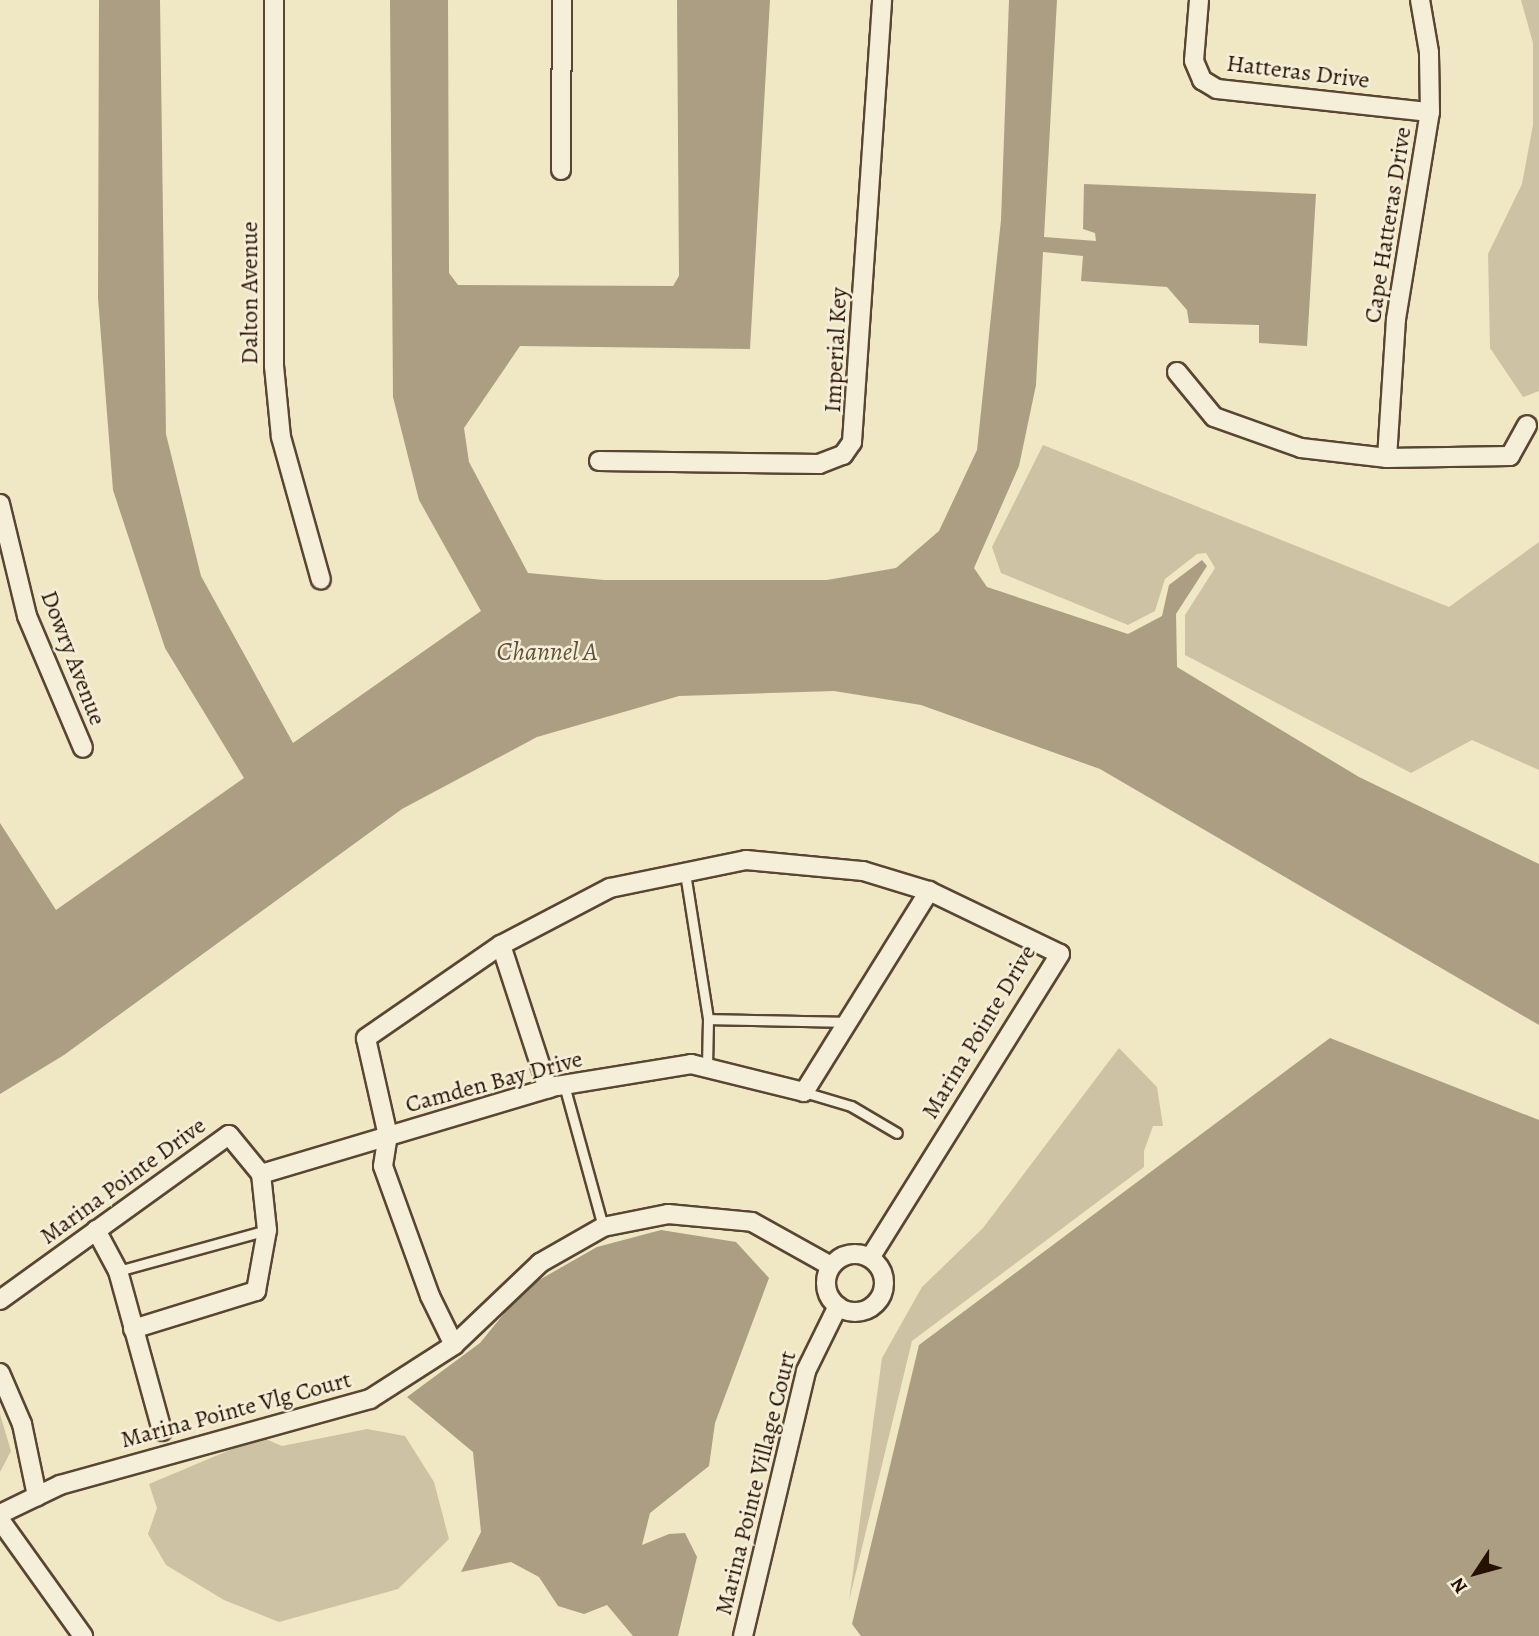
<!DOCTYPE html>
<html>
<head>
<meta charset="utf-8">
<style>
	body { margin:0 }
	#map { position:relative; width:1539px; height:1636px; overflow:hidden; background:#f0e7c5; font-family:Alegreya,serif }
	div>[style] { position:absolute }
	.green>* { inset:0; background:#cec2a4 }
	.water>* { inset:0; background:#ab9e82 }
	.roads { filter:drop-shadow(2px 0 #584632) drop-shadow(-2px 0 #584632) drop-shadow(0 2px #584632) drop-shadow(0 -2px #584632) }
	.lane>* { height:9px; margin:-4.5px; padding:0 4.5px; transform-origin:4.5px; border-radius:4.5px; background:#f5efd9 }
	.street>* { height:18px; margin:-9px; padding:0 9px; transform-origin:9px; border-radius:9px; background:#f5efd9 }
	.street>.ring { margin:-9px; padding:0; box-sizing:content-box; background:none; border:18px solid #f5efd9; border-radius:50% }
	span { translate:-50% -50%; white-space:nowrap; text-align:center; line-height:1.15; -webkit-text-stroke:5px #f5efd9; paint-order:stroke }
	.street-label { font-size:24px; color:#261001 }
	.water-label { font-size:26px; color:#62503b; font-style:italic }
	.north { position:absolute; left:1441px; top:1538px; width:70px; height:70px; -webkit-text-stroke:5px #f5efd9; paint-order:stroke; rotate:234deg; font-size:19px; font-weight:700; line-height:28px; text-align:center; color:#261001 }
	.north::after { content:''; display:block; margin:auto; width:24px; height:32px; background:#261001; clip-path:polygon(50% 0,100% 100%,50% 72%,0 100%) }
</style>
</head>
<body>
<div id="map">
	<div class="green">
		<div style="clip-path:polygon(1521px 0,1539px 0,1539px 391px,1523px 397px,1490px 348px,1488px 254px,1522px 184px,1533px 125px,1533px 43px)"></div>
		<div style="clip-path:polygon(1043px 445px,1449px 607px,1539px 542px,1539px 770px,1472px 740px,1411px 773px,1185px 655px,1185px 615px,1215px 568px,1206px 553px,1197px 554px,1165px 579px,1155px 611px,1128px 625px,1001px 573px,992px 547px)"></div>
		<div style="clip-path:polygon(1119px 1048px,1157px 1087px,1163px 1126px,1153px 1126px,1144px 1151px,1144px 1167px,912px 1341px,849px 1601px,882px 1358px,922px 1287px,983px 1228px)"></div>
		<div style="clip-path:polygon(0 1414px,11px 1451px,0 1472px)"></div>
		<div style="clip-path:polygon(367px 1429px,405px 1436px,434px 1482px,449px 1539px,398px 1589px,279px 1622px,224px 1600px,166px 1565px,148px 1534px,157px 1508px,149px 1484px,261px 1437px,282px 1446px)"></div>
	</div>
	<div class="water">
		<div style="clip-path:polygon(99px 0,160px 0,166px 434px,201px 576px,293px 743px,481px 611px,419px 500px,393px 397px,390px 0,448px 0,449px 273px,458px 285px,673px 286px,679px 276px,677px 0,770px 0,750px 349px,520px 346px,464px 428px,469px 462px,528px 573px,604px 580px,827px 580px,896px 568px,939px 531px,977px 450px,1001px 220px,1009px 0,1057px 0,1044px 237px,1096px 241px,1095px 233px,1083px 229px,1084px 184px,1316px 194px,1307px 346px,1259px 343px,1259px 325px,1189px 323px,1187px 310px,1167px 287px,1081px 281px,1083px 256px,1043px 252px,1036px 385px,1019px 466px,974px 568px,987px 587px,1128px 634px,1162px 616px,1169px 585px,1202px 560px,1207px 566px,1176px 614px,1177px 667px,1359px 777px,1539px 864px,1539px 1025px,1100px 769px,921px 705px,834px 691px,679px 696px,537px 737px,402px 809px,64px 1055px,0 1094px,0 823px,56px 910px,244px 778px,165px 648px,113px 490px,98px 298px)"></div>
		<div style="clip-path:polygon(1330px 1038px,1539px 1120px,1539px 1636px,861px 1636px,852px 1624px,919px 1345px)"></div>
		<div style="clip-path:polygon(661px 1230px,736px 1242px,769px 1278px,715px 1423px,709px 1466px,650px 1513px,642px 1545px,669px 1534px,685px 1533px,697px 1557px,678px 1636px,633px 1636px,607px 1605px,584px 1614px,558px 1606px,539px 1577px,511px 1562px,461px 1572px,481px 1532px,473px 1452px,407px 1397px,480px 1343px,525px 1288px,597px 1247px)"></div>
	</div>
	<div class="roads">
		<div class="lane">
			<div style="left:685px;top:873px;width:148px;rotate:81deg"></div>
			<div style="left:707px;top:1067px;width:48px;rotate:-88.8deg"></div>
			<div style="left:708px;top:1019px;width:139px;rotate:1.2deg"></div>
			<div style="left:564px;top:1085px;width:147px;rotate:74.6deg"></div>
			<div style="left:804px;top:1092px;width:49px;rotate:16.6deg"></div>
			<div style="left:851px;top:1106px;width:53px;rotate:30.4deg"></div>
			<div style="left:118px;top:1271px;width:155px;rotate:-15.4deg"></div>
		</div>
		<div class="street">
			<div style="left:274px;top:0;width:366px;rotate:90deg"></div>
			<div style="left:274px;top:366px;width:71px;rotate:84.4deg"></div>
			<div style="left:281px;top:437px;width:148px;rotate:74.4deg"></div>
			<div style="left:1199px;top:0;width:61px;rotate:94.7deg"></div>
			<div style="left:1194px;top:61px;width:21px;rotate:67deg"></div>
			<div style="left:1202px;top:80px;width:17px;rotate:31deg"></div>
			<div style="left:1217px;top:89px;width:214px;rotate:6.2deg"></div>
			<div style="left:561px;top:170px;width:170px;rotate:-89.7deg"></div>
			<div style="left:1177px;top:372px;width:58px;rotate:50.6deg"></div>
			<div style="left:1214px;top:417px;width:92px;rotate:19.6deg"></div>
			<div style="left:1301px;top:448px;width:87px;rotate:6.6deg"></div>
			<div style="left:1387px;top:458px;width:123px;rotate:-0.9deg"></div>
			<div style="left:1510px;top:456px;width:35px;rotate:-61deg"></div>
			<div style="left:1387px;top:458px;width:139px;rotate:-86.3deg"></div>
			<div style="left:1396px;top:319px;width:210px;rotate:-80.7deg"></div>
			<div style="left:1430px;top:112px;width:60px;rotate:-91deg"></div>
			<div style="left:1429px;top:52px;width:53px;rotate:-99.8deg"></div>
			<div style="left:599px;top:461px;width:220px;rotate:0.8deg"></div>
			<div style="left:819px;top:464px;width:26px;rotate:-21deg"></div>
			<div style="left:843px;top:455px;width:16px;rotate:-55deg"></div>
			<div style="left:852px;top:442px;width:443px;rotate:-86.1deg"></div>
			<div style="left:0;top:504px;width:115px;rotate:76.4deg"></div>
			<div style="left:27px;top:616px;width:143px;rotate:67deg"></div>
			<div style="left:501px;top:945px;width:151px;rotate:71.9deg"></div>
			<div style="left:96px;top:1230px;width:47px;rotate:61.8deg"></div>
			<div style="left:118px;top:1271px;width:166px;rotate:74.6deg"></div>
			<div class="ring" style="left:826px;top:1254px;width:40px;height:40px"></div>
			<div style="left:0;top:1300px;width:282px;rotate:-35.8deg"></div>
			<div style="left:229px;top:1135px;width:50px;rotate:50.6deg"></div>
			<div style="left:261px;top:1174px;width:309px;rotate:-16.6deg"></div>
			<div style="left:557px;top:1086px;width:136px;rotate:-9.3deg"></div>
			<div style="left:691px;top:1064px;width:116px;rotate:13.9deg"></div>
			<div style="left:804px;top:1092px;width:237px;rotate:-58.1deg"></div>
			<div style="left:133px;top:1329px;width:129px;rotate:-17.2deg"></div>
			<div style="left:256px;top:1291px;width:62px;rotate:-79.8deg"></div>
			<div style="left:267px;top:1230px;width:56px;rotate:-96.1deg"></div>
			<div style="left:454px;top:1345px;width:55px;rotate:-116.1deg"></div>
			<div style="left:430px;top:1296px;width:138px;rotate:-109.9deg"></div>
			<div style="left:383px;top:1166px;width:30px;rotate:-81deg"></div>
			<div style="left:388px;top:1136px;width:100px;rotate:-102.7deg"></div>
			<div style="left:366px;top:1038px;width:164px;rotate:-34.6deg"></div>
			<div style="left:501px;top:945px;width:123px;rotate:-27.6deg"></div>
			<div style="left:610px;top:888px;width:139px;rotate:-11.6deg"></div>
			<div style="left:746px;top:860px;width:118px;rotate:5.4deg"></div>
			<div style="left:863px;top:871px;width:69px;rotate:16.9deg"></div>
			<div style="left:929px;top:891px;width:145px;rotate:25.7deg"></div>
			<div style="left:1060px;top:954px;width:358px;rotate:122deg"></div>
			<div style="left:0;top:1373px;width:56px;rotate:66.7deg"></div>
			<div style="left:22px;top:1424px;width:74px;rotate:78.2deg"></div>
			<div style="left:0;top:1514px;width:67px;rotate:-25.8deg"></div>
			<div style="left:60px;top:1485px;width:322px;rotate:-15.5deg"></div>
			<div style="left:370px;top:1399px;width:100px;rotate:-32.7deg"></div>
			<div style="left:454px;top:1345px;width:119px;rotate:-43.6deg"></div>
			<div style="left:540px;top:1263px;width:73px;rotate:-29.7deg"></div>
			<div style="left:603px;top:1227px;width:66px;rotate:-11.3deg"></div>
			<div style="left:668px;top:1214px;width:84px;rotate:5.4deg"></div>
			<div style="left:752px;top:1222px;width:90px;rotate:29.1deg"></div>
			<div style="left:0;top:1520px;width:143px;rotate:54.4deg"></div>
			<div style="left:743px;top:1636px;width:272px;rotate:-76.6deg"></div>
			<div style="left:806px;top:1371px;width:72px;rotate:-63.8deg"></div>
		</div>
	</div>
	<div class="street-label">
		<span style="left:1298px;top:72px;rotate:7deg">Hatteras Drive</span>
		<span style="left:1388px;top:225px;rotate:-81deg">Cape Hatteras Drive</span>
		<span style="left:250px;top:293px;rotate:-90deg">Dalton Avenue</span>
		<span style="left:836px;top:350px;rotate:-87deg">Imperial Key</span>
		<span style="left:73px;top:658px;rotate:69deg">Dowry Avenue</span>
		<span style="left:979px;top:1032px;rotate:-59deg">Marina Pointe Drive</span>
		<span style="left:494px;top:1082px;rotate:-15deg">Camden Bay Drive</span>
		<span style="left:123px;top:1181px;rotate:-36deg">Marina Pointe Drive</span>
		<span style="left:236px;top:1410px;rotate:-15deg">Marina Pointe Vlg Court</span>
		<span style="left:756px;top:1483px;rotate:-76deg">Marina Pointe Village Court</span>
	</div>
	<div class="water-label">
		<span style="left:547px;top:652px">Channel A</span>
	</div>
	<div class="north">N</div>
</div>
</body>
</html>
